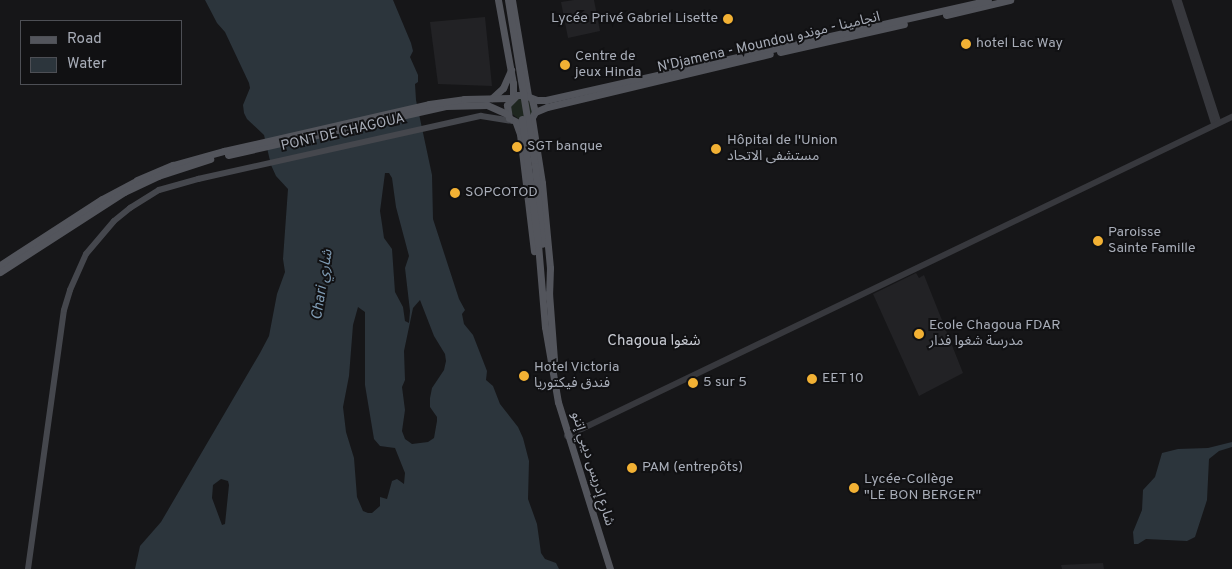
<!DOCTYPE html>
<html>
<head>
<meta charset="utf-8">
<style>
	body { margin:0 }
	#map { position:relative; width:1232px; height:569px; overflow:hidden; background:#161618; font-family:Overpass,"Noto Sans Arabic",sans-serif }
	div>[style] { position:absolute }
	.built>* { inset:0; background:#222225 }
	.green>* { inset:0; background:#1e261f }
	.water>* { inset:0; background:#2c353c }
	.tertiary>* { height:5.5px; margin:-2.75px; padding:0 2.75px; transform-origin:2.75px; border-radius:2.75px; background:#37383d }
	.secondary>* { height:6px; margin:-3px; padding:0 3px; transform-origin:3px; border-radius:3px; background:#45474d }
	.primary>* { height:7px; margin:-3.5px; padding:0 3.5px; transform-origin:3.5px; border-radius:3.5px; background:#53555c }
	.primary-bridge>* { height:7px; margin:-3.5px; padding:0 3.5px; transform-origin:3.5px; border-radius:3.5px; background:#53555c }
	.dots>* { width:14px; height:14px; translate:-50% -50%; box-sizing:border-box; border:2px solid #111113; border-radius:50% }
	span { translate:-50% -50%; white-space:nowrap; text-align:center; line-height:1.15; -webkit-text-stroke:4px #111113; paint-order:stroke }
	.poi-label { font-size:14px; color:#a8adb8 }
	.right { translate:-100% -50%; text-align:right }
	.left { translate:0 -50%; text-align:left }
	.street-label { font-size:14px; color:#a8adb8 }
	.water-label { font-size:15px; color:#7f9bb3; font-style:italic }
	.neighbourhood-label { font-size:15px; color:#c9ccd4 }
	.legend { position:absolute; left:20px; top:20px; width:162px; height:65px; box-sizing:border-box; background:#111113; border:1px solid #4d4f55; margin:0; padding:6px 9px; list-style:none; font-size:15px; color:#a8adb8 }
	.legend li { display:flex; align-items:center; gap:10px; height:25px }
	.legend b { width:25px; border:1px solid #4d4f55 }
</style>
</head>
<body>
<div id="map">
	<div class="built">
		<div style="clip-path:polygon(574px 0,594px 0,600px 31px,568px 38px,561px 2px)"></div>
		<div style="clip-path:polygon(485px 17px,492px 86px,438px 84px,430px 22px)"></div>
		<div style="clip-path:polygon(916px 273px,919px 278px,924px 275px,963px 373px,919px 396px,873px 294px)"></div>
		<div style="clip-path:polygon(1103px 563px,1104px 569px,1062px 569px,1061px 565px)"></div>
	</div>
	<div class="green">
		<div style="clip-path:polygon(518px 97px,528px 99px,533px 113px,520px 120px,511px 113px,510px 105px)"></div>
	</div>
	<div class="water">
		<div style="clip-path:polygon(evenodd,205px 0,393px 0,411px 43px,413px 51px,410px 57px,418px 75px,418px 82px,415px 84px,416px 100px,432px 175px,433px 219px,459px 299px,465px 310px,462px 314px,464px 324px,473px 335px,487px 371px,486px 380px,493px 386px,500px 404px,518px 427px,523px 438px,529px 461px,528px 499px,537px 524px,541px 553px,545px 559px,556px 563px,559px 569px,135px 569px,140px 546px,161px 522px,260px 353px,269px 336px,277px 294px,285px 272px,283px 259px,288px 189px,276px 176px,271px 165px,264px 135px,247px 119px,244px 113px,243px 105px,250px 88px,249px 83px,225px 32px,217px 23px,205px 0,385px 173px,389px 173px,392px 178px,396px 207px,409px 256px,405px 268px,410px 311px,409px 323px,405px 321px,403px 307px,395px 292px,392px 249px,384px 238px,382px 224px,380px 211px,385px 173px,205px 0,420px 300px,434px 336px,445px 354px,446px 361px,444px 370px,432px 388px,430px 398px,430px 407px,437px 417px,437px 421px,434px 438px,428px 442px,412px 444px,405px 439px,402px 431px,405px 410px,402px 387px,405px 380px,404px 351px,413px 308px,420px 300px,205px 0,358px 307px,365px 312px,365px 385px,374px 439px,380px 446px,395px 448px,405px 473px,404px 484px,397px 479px,392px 481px,387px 499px,380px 497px,380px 506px,372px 513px,368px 513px,363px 511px,357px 497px,354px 458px,346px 432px,343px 407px,349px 376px,353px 325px,358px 307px,205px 0,221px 479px,228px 481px,229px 485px,225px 524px,222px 525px,212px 498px,213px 485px,221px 479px)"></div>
		<div style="clip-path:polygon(1232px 442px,1232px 447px,1219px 451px,1209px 459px,1207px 500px,1195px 537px,1187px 541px,1146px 539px,1138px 544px,1134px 544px,1133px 532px,1142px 510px,1143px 490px,1155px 477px,1162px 453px,1178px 449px,1208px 448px)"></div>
	</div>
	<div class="tertiary">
		<div style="left:1175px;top:0;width:131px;rotate:72.3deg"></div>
		<div style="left:1179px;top:0;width:129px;rotate:72deg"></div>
		<div style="left:567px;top:436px;width:738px;rotate:-25.63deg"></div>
	</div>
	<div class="secondary">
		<div style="left:28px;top:569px;width:261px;rotate:-82.1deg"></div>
		<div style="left:64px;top:310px;width:21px;rotate:-73deg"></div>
		<div style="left:70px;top:290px;width:39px;rotate:-66deg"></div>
		<div style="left:86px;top:254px;width:43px;rotate:-49.7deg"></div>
		<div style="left:114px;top:221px;width:21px;rotate:-39deg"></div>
		<div style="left:130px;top:208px;width:34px;rotate:-32deg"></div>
		<div style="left:159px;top:190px;width:41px;rotate:-15.8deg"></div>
		<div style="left:198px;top:179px;width:290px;rotate:-12.6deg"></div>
		<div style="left:481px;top:116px;width:31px;rotate:9deg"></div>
	</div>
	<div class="primary">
		<div style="left:498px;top:0;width:84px;rotate:79.8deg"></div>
		<div style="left:513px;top:83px;width:14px;rotate:90deg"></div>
		<div style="left:512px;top:0;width:97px;rotate:80.5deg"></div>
		<div style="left:946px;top:15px;width:66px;rotate:-13.2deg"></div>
		<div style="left:780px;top:52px;width:127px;rotate:-12.7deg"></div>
		<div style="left:492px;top:98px;width:15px;rotate:-42deg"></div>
		<div style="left:503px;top:88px;width:20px;rotate:-66deg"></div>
		<div style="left:532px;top:100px;width:12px;rotate:76deg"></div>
		<div style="left:535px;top:112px;width:10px;rotate:119deg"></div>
		<div style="left:530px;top:121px;width:11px;rotate:170deg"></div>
		<div style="left:519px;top:123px;width:11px;rotate:-153deg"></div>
		<div style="left:509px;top:118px;width:13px;rotate:-99deg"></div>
		<div style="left:507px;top:105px;width:14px;rotate:-45deg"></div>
		<div style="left:517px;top:95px;width:7px"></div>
		<div style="left:524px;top:95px;width:14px;rotate:21deg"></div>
		<div style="left:537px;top:100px;width:9px"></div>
		<div style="left:546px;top:100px;width:453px;rotate:-12.7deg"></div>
		<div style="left:535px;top:112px;width:13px;rotate:-23deg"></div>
		<div style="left:547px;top:107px;width:229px;rotate:-13.4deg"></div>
		<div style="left:532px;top:119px;width:65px;rotate:81.1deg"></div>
		<div style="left:542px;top:183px;width:85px;rotate:84.6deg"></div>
		<div style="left:550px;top:268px;width:30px;rotate:92deg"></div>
		<div style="left:516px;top:123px;width:12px;rotate:70deg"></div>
		<div style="left:520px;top:134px;width:118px;rotate:83.2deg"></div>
		<div style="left:228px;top:155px;width:223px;rotate:-12.7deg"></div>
		<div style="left:446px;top:106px;width:41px;rotate:-1.4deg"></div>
		<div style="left:487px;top:105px;width:22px;rotate:24deg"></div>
		<div style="left:538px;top:244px;width:83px;rotate:85.2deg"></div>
		<div style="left:545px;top:327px;width:76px;rotate:80.2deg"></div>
		<div style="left:558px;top:402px;width:175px;rotate:72.7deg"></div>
		<div style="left:0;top:265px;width:121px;rotate:-32.9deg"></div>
		<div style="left:102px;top:199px;width:40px;rotate:-28deg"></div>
		<div style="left:137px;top:180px;width:39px;rotate:-23deg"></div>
		<div style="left:173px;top:165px;width:53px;rotate:-15.4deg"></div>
		<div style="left:224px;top:151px;width:210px;rotate:-12.9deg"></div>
		<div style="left:429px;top:104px;width:35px;rotate:-8deg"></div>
		<div style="left:464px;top:99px;width:48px;rotate:-1.2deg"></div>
		<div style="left:0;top:272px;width:148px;rotate:-32.8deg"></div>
		<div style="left:124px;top:192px;width:38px;rotate:-25deg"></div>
		<div style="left:158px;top:176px;width:55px;rotate:-18.1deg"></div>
		<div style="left:549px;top:293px;width:67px;rotate:85.7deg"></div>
	</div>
	<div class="primary-bridge">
		<div style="left:508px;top:0;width:168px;rotate:80.8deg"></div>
		<div style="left:535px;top:166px;width:78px;rotate:84.9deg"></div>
		<div style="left:522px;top:119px;width:126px;rotate:82.7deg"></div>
	</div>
	<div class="dots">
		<div style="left:728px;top:19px;background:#f2b134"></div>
		<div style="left:966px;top:44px;background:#f2b134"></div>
		<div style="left:565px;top:65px;background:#f2b134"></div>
		<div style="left:517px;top:147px;background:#f2b134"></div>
		<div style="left:716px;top:149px;background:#f2b134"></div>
		<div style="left:455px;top:193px;background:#f2b134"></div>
		<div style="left:1098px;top:241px;background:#f2b134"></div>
		<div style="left:919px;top:334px;background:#f2b134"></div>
		<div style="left:524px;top:376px;background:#f2b134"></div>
		<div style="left:812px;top:379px;background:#f2b134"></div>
		<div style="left:693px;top:383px;background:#f2b134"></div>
		<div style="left:632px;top:468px;background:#f2b134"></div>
		<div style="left:854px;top:488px;background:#f2b134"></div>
	</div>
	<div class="poi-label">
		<span class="right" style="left:718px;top:19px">Lycée Privé Gabriel Lisette</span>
		<span class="left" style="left:976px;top:44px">hotel Lac Way</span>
		<span class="left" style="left:575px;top:65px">Centre de<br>jeux Hinda</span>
		<span class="left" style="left:727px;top:149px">Hôpital de l'Union<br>مستشفى الاتحاد</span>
		<span class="left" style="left:527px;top:147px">SGT banque</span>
		<span class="left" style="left:465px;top:193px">SOPCOTOD</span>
		<span class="left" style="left:1108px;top:241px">Paroisse<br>Sainte Famille</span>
		<span class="left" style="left:929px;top:334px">Ecole Chagoua FDAR<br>مدرسة شغوا فدار</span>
		<span class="left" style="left:534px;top:376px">Hotel Victoria<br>فندق فيكتوريا</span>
		<span class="left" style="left:822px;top:379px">EET 10</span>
		<span class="left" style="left:703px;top:383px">5 sur 5</span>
		<span class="left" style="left:642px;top:468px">PAM (entrepôts)</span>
		<span class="left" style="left:864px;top:488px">Lycée-Collège<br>"LE BON BERGER"</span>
	</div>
	<div class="street-label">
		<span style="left:769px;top:43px;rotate:-13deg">N'Djamena - Moundou انجامينا - موندو</span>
		<span style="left:343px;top:133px;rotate:-13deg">PONT DE CHAGOUA</span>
		<span style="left:592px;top:469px;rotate:73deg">شارع إدريس ديبي إتنو</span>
	</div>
	<div class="water-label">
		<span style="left:323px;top:285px;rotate:-81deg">Chari شاري</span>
	</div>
	<div class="neighbourhood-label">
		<span style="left:654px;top:342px">Chagoua شغوا</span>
	</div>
	<ul class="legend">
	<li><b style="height:6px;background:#53555c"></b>Road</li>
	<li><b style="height:14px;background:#2c353c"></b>Water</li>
	</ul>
</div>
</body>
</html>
